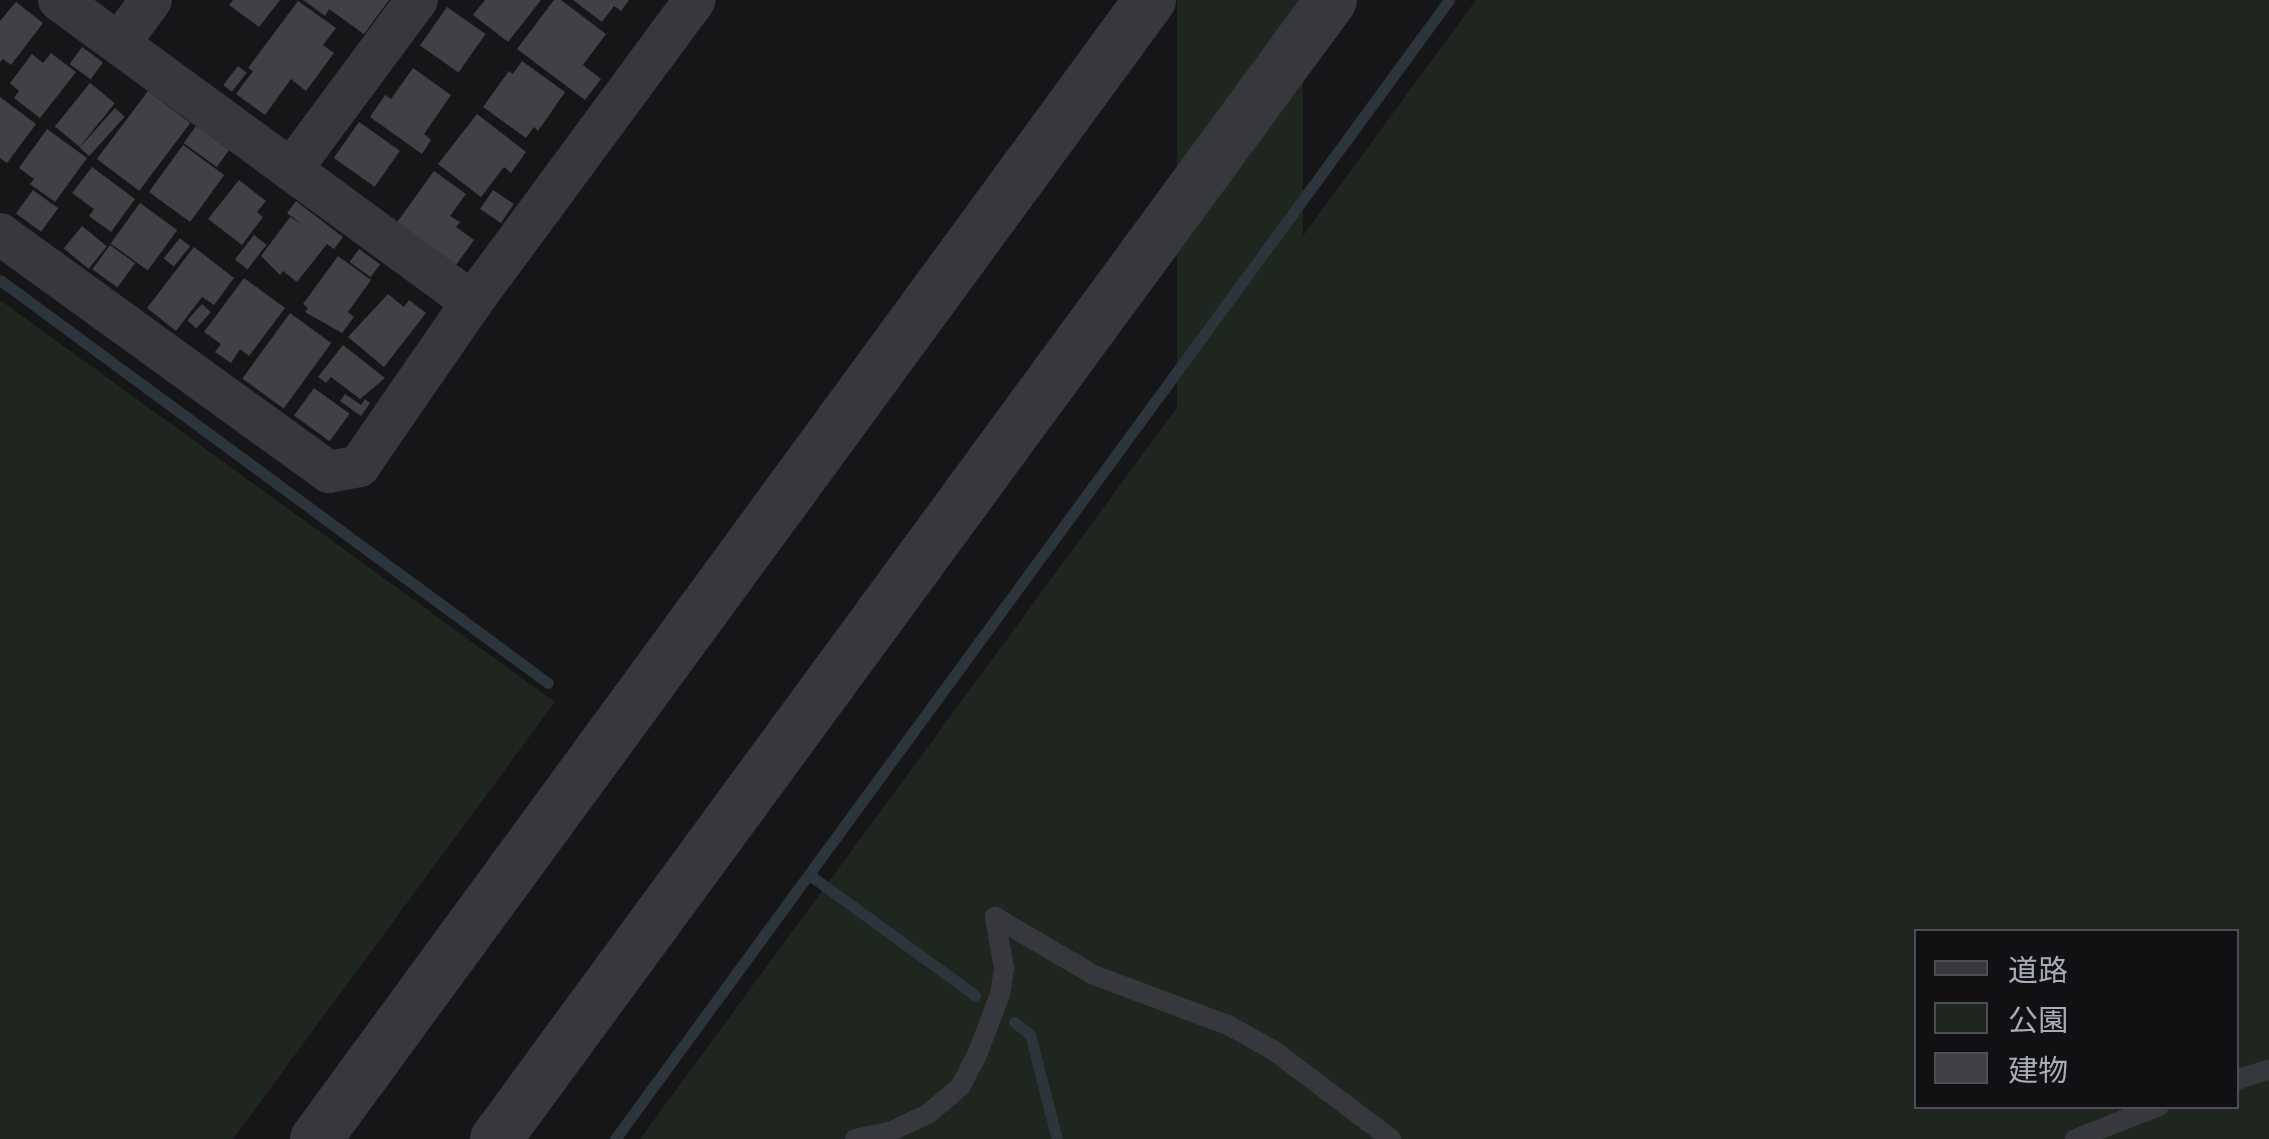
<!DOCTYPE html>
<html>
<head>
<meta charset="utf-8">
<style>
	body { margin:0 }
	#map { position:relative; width:2269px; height:1139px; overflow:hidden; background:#161618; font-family:Commissioner,"Noto Sans JP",sans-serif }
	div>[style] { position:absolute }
	.green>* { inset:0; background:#1e261f; transform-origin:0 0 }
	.stream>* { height:11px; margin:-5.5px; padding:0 5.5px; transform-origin:5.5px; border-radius:5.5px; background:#2c353c }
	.building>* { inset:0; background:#404145; transform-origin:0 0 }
	.service>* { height:20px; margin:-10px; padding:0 10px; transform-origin:10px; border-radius:10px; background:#37383d }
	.minor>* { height:42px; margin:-21px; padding:0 21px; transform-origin:21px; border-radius:21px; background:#37383d }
	.tertiary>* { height:52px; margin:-26px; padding:0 26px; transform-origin:26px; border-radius:26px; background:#37383d }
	span { translate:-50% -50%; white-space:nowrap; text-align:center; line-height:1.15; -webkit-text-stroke:9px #111113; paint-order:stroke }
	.legend { position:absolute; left:1914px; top:929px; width:325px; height:180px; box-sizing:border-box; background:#111113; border:2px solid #4d4f55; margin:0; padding:12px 18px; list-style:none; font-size:30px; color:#a8adb8 }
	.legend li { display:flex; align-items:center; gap:20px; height:50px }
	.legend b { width:50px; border:2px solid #4d4f55 }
</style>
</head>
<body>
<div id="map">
	<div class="green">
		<div style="left:1177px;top:0;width:126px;height:1411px"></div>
		<div style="clip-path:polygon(evenodd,1476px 0,2269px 0,2269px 1139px,640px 1139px,1476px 0,1916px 932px,2236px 932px,2236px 1106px,1916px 1106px,1916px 932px)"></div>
		<div style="clip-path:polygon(0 300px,555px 702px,233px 1139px,0 1139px)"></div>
	</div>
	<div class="stream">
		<div style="left:0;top:280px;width:680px;rotate:36.33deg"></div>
		<div style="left:811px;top:876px;width:203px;rotate:36deg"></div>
		<div style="left:1014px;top:1022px;width:20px;rotate:37deg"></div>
		<div style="left:1030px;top:1034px;width:108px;rotate:75.6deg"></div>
		<div style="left:615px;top:1139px;width:1412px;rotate:-53.79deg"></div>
	</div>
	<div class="building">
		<div style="clip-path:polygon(233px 0,280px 0,259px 27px,229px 5px)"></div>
		<div style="clip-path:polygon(303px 0,389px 0,364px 34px,329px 9px,325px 16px)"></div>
		<div style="clip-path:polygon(485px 0,541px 0,508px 42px,473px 15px)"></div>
		<div style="clip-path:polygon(554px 0,561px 0,606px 34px,583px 65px,601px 79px,585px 100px,517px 49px)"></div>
		<div style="clip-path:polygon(573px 0,629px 0,621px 11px,614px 6px,602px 22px)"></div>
		<div style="clip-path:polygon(298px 1px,336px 28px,323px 45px,334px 53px,306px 91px,291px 79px,265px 115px,236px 94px,253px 71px,248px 68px)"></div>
		<div style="clip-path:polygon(16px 2px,43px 23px,11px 65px,3px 59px,0 62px,0 21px)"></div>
		<div style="left:447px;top:7px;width:47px;height:47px;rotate:35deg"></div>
		<div style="left:82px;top:47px;width:26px;height:21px;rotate:36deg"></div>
		<div style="clip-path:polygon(51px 53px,76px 72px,40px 118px,14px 98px,19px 91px,10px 83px,32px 54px,43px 63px)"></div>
		<div style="clip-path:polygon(522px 61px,565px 92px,538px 131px,534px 127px,526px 138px,483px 107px,509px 71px,513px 74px)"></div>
		<div style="left:238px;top:66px;width:11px;height:24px;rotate:38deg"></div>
		<div style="clip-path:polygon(413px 68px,451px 95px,424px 134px,431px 140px,422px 154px,370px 117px,385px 95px,391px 99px)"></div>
		<div style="left:90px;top:83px;width:32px;height:56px;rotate:39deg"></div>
		<div style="left:148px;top:91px;width:53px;height:85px;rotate:37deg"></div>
		<div style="clip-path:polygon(0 97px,36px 124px,7px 163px,0 158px)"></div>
		<div style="left:115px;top:108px;width:13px;height:53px;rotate:42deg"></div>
		<div style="clip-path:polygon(477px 114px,526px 152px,511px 173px,504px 167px,481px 197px,438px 164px)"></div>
		<div style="left:359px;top:122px;width:50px;height:44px;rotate:35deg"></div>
		<div style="left:196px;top:126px;width:41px;height:21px;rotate:36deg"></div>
		<div style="clip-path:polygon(47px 129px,87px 158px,55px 202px,30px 184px,34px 179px,19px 168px)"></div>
		<div style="left:183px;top:145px;width:51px;height:58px;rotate:36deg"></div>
		<div style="clip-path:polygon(92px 167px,135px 199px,111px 232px,89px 216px,94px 209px,72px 193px)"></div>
		<div style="clip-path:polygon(434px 171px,466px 194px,450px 216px,460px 222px,456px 227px,474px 240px,454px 268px,395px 225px)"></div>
		<div style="clip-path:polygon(239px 180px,266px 201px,257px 212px,263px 217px,242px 245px,208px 219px)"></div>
		<div style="left:33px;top:190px;width:31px;height:29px;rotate:36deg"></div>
		<div style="left:493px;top:190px;width:25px;height:23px;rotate:34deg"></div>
		<div style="clip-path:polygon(296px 201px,343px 237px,334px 249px,327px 244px,297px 282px,283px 271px,280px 275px,261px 256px,290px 217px,301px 224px,287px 213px)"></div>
		<div style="left:140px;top:203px;width:46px;height:50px;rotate:36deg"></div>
		<div style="left:82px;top:226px;width:32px;height:29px;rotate:39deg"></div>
		<div style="left:254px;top:235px;width:16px;height:31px;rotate:38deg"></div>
		<div style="left:180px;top:238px;width:13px;height:26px;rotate:39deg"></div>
		<div style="left:110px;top:245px;width:31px;height:30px;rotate:36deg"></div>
		<div style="clip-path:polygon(194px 247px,234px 278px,214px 305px,202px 297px,176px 331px,147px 308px)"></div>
		<div style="left:359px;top:249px;width:26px;height:16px;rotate:36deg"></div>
		<div style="clip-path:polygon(338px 256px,371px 280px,348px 312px,354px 317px,342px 333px,305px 312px,308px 308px,303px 304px)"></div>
		<div style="clip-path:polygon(244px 278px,285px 308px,249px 356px,240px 349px,231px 363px,215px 352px,221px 344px,204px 332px)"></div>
		<div style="clip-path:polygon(388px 294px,404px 307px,409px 300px,426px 313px,384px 367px,348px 337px)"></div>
		<div style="left:202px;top:304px;width:12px;height:22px;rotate:42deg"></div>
		<div style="left:290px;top:313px;width:51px;height:81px;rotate:36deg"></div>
		<div style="clip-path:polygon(343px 345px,385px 378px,360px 399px,331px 377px,326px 383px,318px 377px)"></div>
		<div style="left:314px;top:388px;width:44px;height:34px;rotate:36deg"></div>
		<div style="clip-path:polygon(345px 394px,361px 405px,365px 399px,370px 403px,361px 416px,340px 401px)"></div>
	</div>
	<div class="service">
		<div style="left:2236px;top:1080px;width:35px;rotate:-18deg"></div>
		<div style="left:855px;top:1139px;width:35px;rotate:-12deg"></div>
		<div style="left:889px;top:1132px;width:43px;rotate:-24.8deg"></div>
		<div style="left:928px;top:1114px;width:42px;rotate:-40.2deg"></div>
		<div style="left:960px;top:1087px;width:36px;rotate:-62deg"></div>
		<div style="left:977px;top:1055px;width:65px;rotate:-69.3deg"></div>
		<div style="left:1000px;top:994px;width:26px;rotate:-81deg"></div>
		<div style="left:1004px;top:968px;width:52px;rotate:-100deg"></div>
		<div style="left:995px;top:917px;width:115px;rotate:30.4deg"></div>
		<div style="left:1094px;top:975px;width:143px;rotate:20.5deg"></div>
		<div style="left:1228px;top:1025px;width:51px;rotate:29.1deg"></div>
		<div style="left:1273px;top:1050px;width:148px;rotate:37deg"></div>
		<div style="left:2075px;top:1139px;width:90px;rotate:-21.4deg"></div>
	</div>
	<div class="minor">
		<div style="left:59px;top:0;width:512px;rotate:36.18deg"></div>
		<div style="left:120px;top:42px;width:52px;rotate:-53.6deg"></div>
		<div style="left:291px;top:170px;width:212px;rotate:-53.5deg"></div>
		<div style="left:0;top:234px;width:406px;rotate:35.9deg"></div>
		<div style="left:329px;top:472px;width:31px;rotate:-11deg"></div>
		<div style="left:359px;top:466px;width:199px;rotate:-55.4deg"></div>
		<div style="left:472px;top:302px;width:375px;rotate:-53.6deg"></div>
	</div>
	<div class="tertiary">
		<div style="left:316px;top:1139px;width:1412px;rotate:-53.79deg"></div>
		<div style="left:496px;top:1139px;width:1412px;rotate:-53.75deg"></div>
	</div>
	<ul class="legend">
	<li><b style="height:12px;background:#37383d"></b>道路</li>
	<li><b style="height:28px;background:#1e261f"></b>公園</li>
	<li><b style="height:28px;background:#404145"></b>建物</li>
	</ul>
</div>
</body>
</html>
